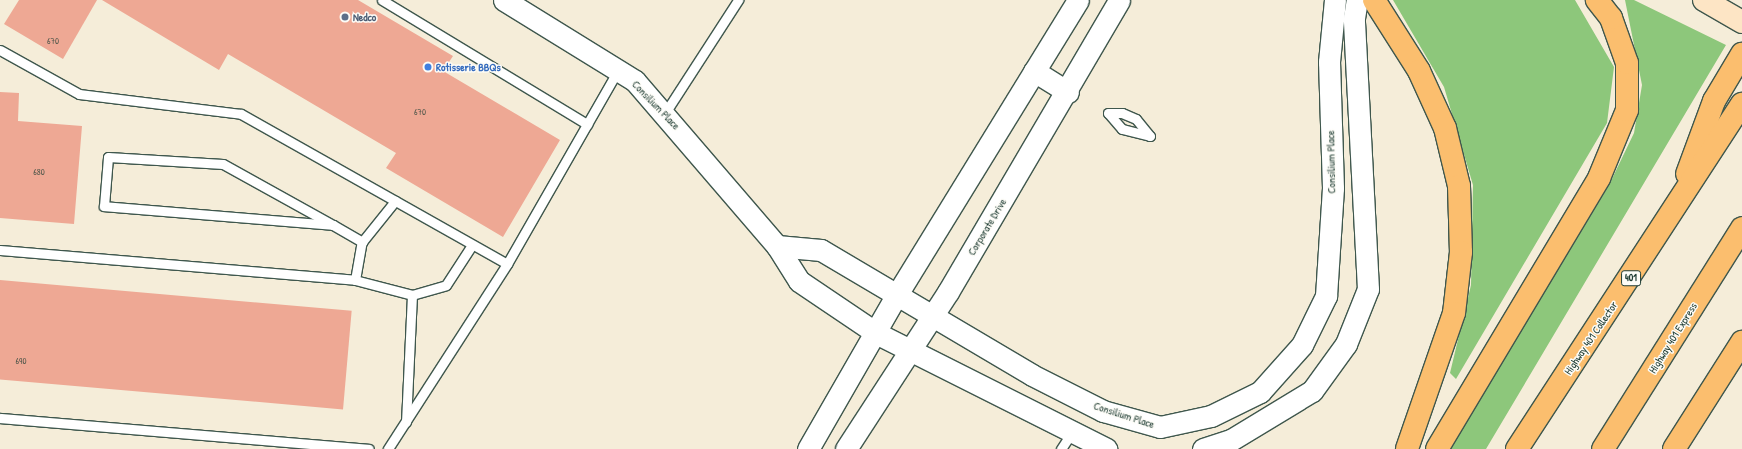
<!DOCTYPE html>
<html>
<head>
<meta charset="utf-8">
<style>
	body { margin:0 }
	#map { position:relative; width:1742px; height:449px; overflow:hidden; background:#f5edd9; font-family:"Patrick Hand",sans-serif }
	div>[style] { position:absolute }
	.green>* { inset:0; background:#8dc77b }
	.building>* { inset:0; background:#eea894; transform-origin:0 0 }
	.roads { filter:drop-shadow(1px 0 #3f574d) drop-shadow(-1px 0 #3f574d) drop-shadow(0 1px #3f574d) drop-shadow(0 -1px #3f574d) }
	.service>* { height:9px; margin:-4.5px; padding:0 4.5px; transform-origin:4.5px; border-radius:4.5px; background:#fff }
	.tertiary>* { height:21px; margin:-10.5px; padding:0 10.5px; transform-origin:10.5px; border-radius:10.5px; background:#fff }
	.secondary>* { height:22px; margin:-11px; padding:0 11px; transform-origin:11px; border-radius:11px; background:#fde5c5 }
	.motorway>* { height:22px; margin:-11px; padding:0 11px; transform-origin:11px; border-radius:11px; background:#fbbe6e }
	.dots>* { width:11px; height:11px; translate:-50% -50%; box-sizing:border-box; border:2px solid #fdfcf7; border-radius:50% }
	span { translate:-50% -50%; white-space:nowrap; text-align:center; line-height:1.15; -webkit-text-stroke:3px #fdfcf7; paint-order:stroke }
	.number-label { font-size:9px; color:#53584c }
	.number-label span { -webkit-text-stroke-width:0 }
	.shield-label span { padding:1px 3px; background:#fdfcf7; border:1px solid; border-radius:3px; -webkit-text-stroke-width:0 }
	.shield-label { font-size:10px; color:#1f3d34; font-weight:700 }
	.service-label { font-size:11px; color:#4e5e75; font-weight:700 }
	.left { translate:0 -50%; text-align:left }
	.shop-label { font-size:11px; color:#366cbe; font-weight:700 }
	.street-label { font-size:11px; color:#1f3d34 }
</style>
</head>
<body>
<div id="map">
	<div class="green">
		<div style="clip-path:polygon(1393px 0,1575px 0,1614px 67px,1607px 123px,1456px 379px,1450px 373px,1471px 285px,1473px 185px,1444px 87px)"></div>
		<div style="clip-path:polygon(1625px 0,1634px 0,1726px 45px,1486px 449px,1450px 449px,1609px 185px,1634px 133px,1642px 85px)"></div>
	</div>
	<div class="building">
		<div style="clip-path:polygon(19px 0,97px 0,63px 59px,4px 24px)"></div>
		<div style="clip-path:polygon(102px 0,358px 0,453px 56px,443px 71px,560px 140px,503px 237px,386px 168px,396px 153px,228px 54px,219px 70px)"></div>
		<div style="clip-path:polygon(0 92px,19px 93px,18px 121px,82px 126px,74px 224px,0 218px)"></div>
		<div style="left:0;top:280px;width:353px;height:99px;rotate:5deg"></div>
	</div>
	<div class="roads">
		<div class="service">
			<div style="left:382px;top:0;width:240px;rotate:31.2deg"></div>
			<div style="left:0;top:50px;width:90px;rotate:29.1deg"></div>
			<div style="left:79px;top:94px;width:163px;rotate:7deg"></div>
			<div style="left:241px;top:114px;width:305px;rotate:29.4deg"></div>
			<div style="left:507px;top:264px;width:220px;rotate:122.8deg"></div>
			<div style="left:665px;top:113px;width:135px;rotate:-57.1deg"></div>
			<div style="left:1108px;top:113px;width:14px"></div>
			<div style="left:1122px;top:113px;width:15px;rotate:23deg"></div>
			<div style="left:1136px;top:119px;width:22px;rotate:51deg"></div>
			<div style="left:1150px;top:136px;width:29px;rotate:-166deg"></div>
			<div style="left:1122px;top:129px;width:21px;rotate:-131deg"></div>
			<div style="left:333px;top:225px;width:230px;rotate:-175.3deg"></div>
			<div style="left:104px;top:206px;width:49px;rotate:-85.3deg"></div>
			<div style="left:108px;top:157px;width:115px;rotate:3.5deg"></div>
			<div style="left:223px;top:164px;width:126px;rotate:29deg"></div>
			<div style="left:333px;top:225px;width:34px;rotate:30deg"></div>
			<div style="left:362px;top:242px;width:53px;rotate:-51.2deg"></div>
			<div style="left:0;top:250px;width:356px;rotate:4.8deg"></div>
			<div style="left:355px;top:280px;width:39px;rotate:-80deg"></div>
			<div style="left:507px;top:264px;width:224px;rotate:-60.2deg"></div>
			<div style="left:355px;top:280px;width:59px;rotate:14.7deg"></div>
			<div style="left:412px;top:295px;width:127px;rotate:92.7deg"></div>
			<div style="left:412px;top:295px;width:35px;rotate:-16deg"></div>
			<div style="left:446px;top:285px;width:48px;rotate:-57deg"></div>
			<div style="left:0;top:418px;width:370px;rotate:4.8deg"></div>
			<div style="left:1061px;top:449px;width:20px;rotate:-57deg"></div>
		</div>
		<div class="tertiary">
			<div style="left:504px;top:0;width:154px;rotate:31.7deg"></div>
			<div style="left:635px;top:81px;width:218px;rotate:49.3deg"></div>
			<div style="left:777px;top:246px;width:41px;rotate:57.8deg"></div>
			<div style="left:799px;top:281px;width:93px;rotate:34deg"></div>
			<div style="left:876px;top:333px;width:258px;rotate:26.7deg"></div>
			<div style="left:1034px;top:71px;width:40px;rotate:32deg"></div>
			<div style="left:777px;top:246px;width:44px;rotate:5.2deg"></div>
			<div style="left:821px;top:250px;width:245px;rotate:30.6deg"></div>
			<div style="left:1032px;top:375px;width:80px;rotate:26.9deg"></div>
			<div style="left:1103px;top:411px;width:59px;rotate:15.7deg"></div>
			<div style="left:1160px;top:427px;width:52px;rotate:-12.2deg"></div>
			<div style="left:1211px;top:416px;width:55px;rotate:-26.1deg"></div>
			<div style="left:1260px;top:392px;width:63px;rotate:-48.2deg"></div>
			<div style="left:1302px;top:345px;width:55px;rotate:-63.9deg"></div>
			<div style="left:1326px;top:296px;width:108px;rotate:-86.3deg"></div>
			<div style="left:1333px;top:188px;width:126px;rotate:-91.8deg"></div>
			<div style="left:1329px;top:62px;width:62px;rotate:-84.5deg"></div>
			<div style="left:808px;top:449px;width:177px;rotate:-60.1deg"></div>
			<div style="left:896px;top:296px;width:347px;rotate:-58.4deg"></div>
			<div style="left:846px;top:449px;width:187px;rotate:-57deg"></div>
			<div style="left:948px;top:292px;width:338px;rotate:-59.6deg"></div>
			<div style="left:1203px;top:449px;width:29px;rotate:-18deg"></div>
			<div style="left:1231px;top:440px;width:95px;rotate:-31.2deg"></div>
			<div style="left:1312px;top:391px;width:58px;rotate:-54.1deg"></div>
			<div style="left:1346px;top:344px;width:59px;rotate:-68.2deg"></div>
			<div style="left:1368px;top:289px;width:271px;rotate:-93deg"></div>
			<div style="left:1354px;top:18px;width:18px;rotate:-81deg"></div>
		</div>
		<div class="secondary">
			<div style="left:1704px;top:0;width:44px;rotate:30.1deg"></div>
		</div>
		<div class="motorway">
			<div style="left:1374px;top:0;width:84px;rotate:57.6deg"></div>
			<div style="left:1419px;top:71px;width:63px;rotate:65.5deg"></div>
			<div style="left:1445px;top:128px;width:60px;rotate:76.4deg"></div>
			<div style="left:1459px;top:186px;width:66px;rotate:88.3deg"></div>
			<div style="left:1461px;top:252px;width:61px;rotate:96.5deg"></div>
			<div style="left:1454px;top:313px;width:144px;rotate:109.1deg"></div>
			<div style="left:1687px;top:174px;width:78px;rotate:-69.7deg"></div>
			<div style="left:1714px;top:101px;width:55px;rotate:-59.2deg"></div>
			<div style="left:1437px;top:449px;width:316px;rotate:-59.1deg"></div>
			<div style="left:1599px;top:178px;width:74px;rotate:-67.6deg"></div>
			<div style="left:1627px;top:110px;width:47px;rotate:-90deg"></div>
			<div style="left:1627px;top:63px;width:48px;rotate:-109.6deg"></div>
			<div style="left:1611px;top:18px;width:23px;rotate:-128deg"></div>
			<div style="left:1517px;top:449px;width:412px;rotate:-56.9deg"></div>
			<div style="left:1603px;top:449px;width:261px;rotate:-57.8deg"></div>
			<div style="left:1674px;top:449px;width:127px;rotate:-57.6deg"></div>
		</div>
	</div>
	<div class="dots">
		<div style="left:345px;top:17px;background:#5c6f8a"></div>
		<div style="left:428px;top:67px;background:#3f7fe0"></div>
	</div>
	<div class="number-label">
		<span style="left:53px;top:41px">670</span>
		<span style="left:420px;top:112px">670</span>
		<span style="left:39px;top:172px">680</span>
		<span style="left:21px;top:361px">690</span>
	</div>
	<div class="shield-label">
		<span style="left:1631px;top:278px">401</span>
	</div>
	<div class="service-label">
		<span class="left" style="left:353px;top:17px">Nedco</span>
	</div>
	<div class="shop-label">
		<span class="left" style="left:436px;top:67px">Rotisserie BBQs</span>
	</div>
	<div class="street-label">
		<span style="left:656px;top:105px;rotate:46deg">Consilium Place</span>
		<span style="left:1331px;top:162px;rotate:-91deg">Consilium Place</span>
		<span style="left:987px;top:227px;rotate:-59deg">Corporate Drive</span>
		<span style="left:1591px;top:338px;rotate:-56deg">Highway 401 Collector</span>
		<span style="left:1673px;top:338px;rotate:-58deg">Highway 401 Express</span>
		<span style="left:1124px;top:415px;rotate:18deg">Consilium Place</span>
	</div>
</div>
</body>
</html>
